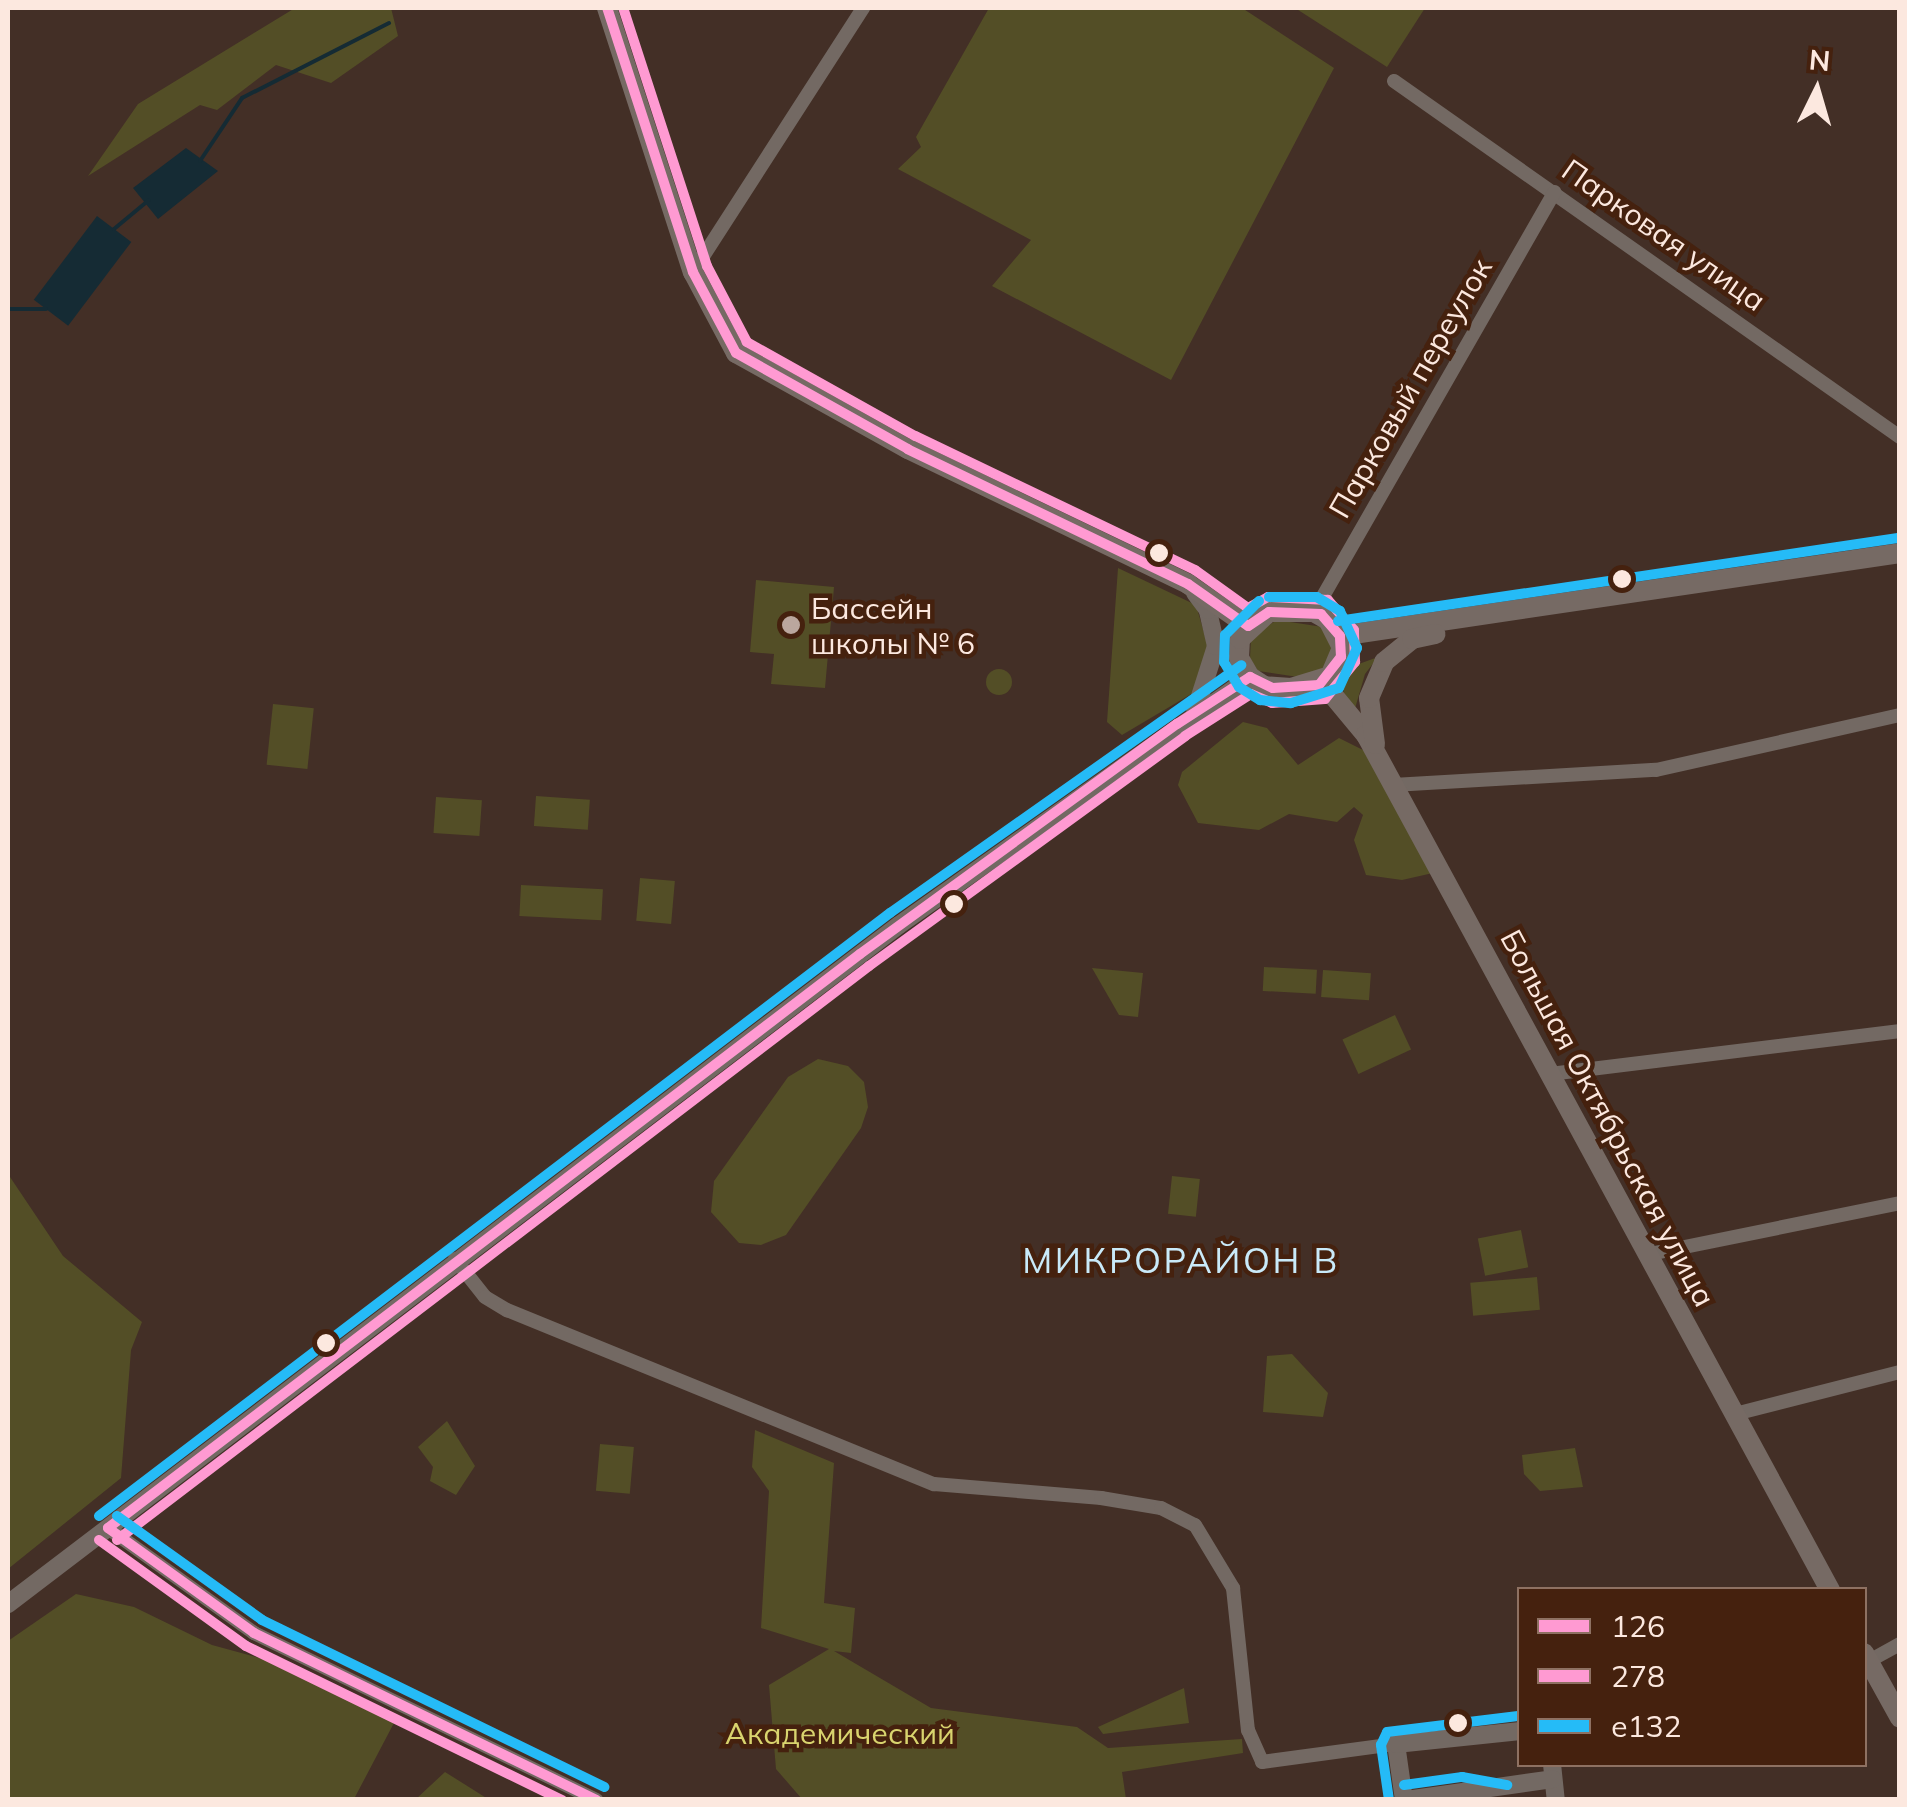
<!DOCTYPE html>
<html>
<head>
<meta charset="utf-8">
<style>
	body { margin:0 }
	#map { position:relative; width:1907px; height:1807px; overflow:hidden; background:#432f26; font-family:Mulish,sans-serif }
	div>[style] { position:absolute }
	.green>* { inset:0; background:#534e26; transform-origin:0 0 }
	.round { border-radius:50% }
	.water>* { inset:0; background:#152b34; transform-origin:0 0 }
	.stream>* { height:4px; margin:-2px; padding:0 2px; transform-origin:2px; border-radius:2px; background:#152b34 }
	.minor>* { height:14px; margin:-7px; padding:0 7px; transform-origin:7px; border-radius:7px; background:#736963 }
	.tertiary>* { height:18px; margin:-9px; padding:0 9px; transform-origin:9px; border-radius:9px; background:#736963 }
	.secondary>* { height:20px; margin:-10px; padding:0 10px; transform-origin:10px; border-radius:10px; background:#766a64 }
	.bus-1>* { height:10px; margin:-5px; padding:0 5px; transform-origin:5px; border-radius:5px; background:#ff9ad2 }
	.bus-2>* { height:10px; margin:-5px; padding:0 5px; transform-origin:5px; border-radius:5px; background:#ff9ad2 }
	.bus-3>* { height:10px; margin:-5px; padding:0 5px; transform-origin:5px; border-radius:5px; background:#25bbf7 }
	.dots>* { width:28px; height:28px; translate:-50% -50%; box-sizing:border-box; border:5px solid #45210e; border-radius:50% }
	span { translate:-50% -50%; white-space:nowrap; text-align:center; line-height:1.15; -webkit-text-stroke:9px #45210e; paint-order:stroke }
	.street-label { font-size:30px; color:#fce8df }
	.poi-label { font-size:30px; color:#fce8df }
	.left { translate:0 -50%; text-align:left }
	.park-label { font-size:30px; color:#d9d46e }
	.quarter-label { font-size:35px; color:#c9eaf9; letter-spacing:2.5px }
	.frame { position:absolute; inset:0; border:10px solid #fce8df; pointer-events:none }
	.legend { position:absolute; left:1517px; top:1587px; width:350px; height:180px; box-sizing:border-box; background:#45210e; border:2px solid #8e7162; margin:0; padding:12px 18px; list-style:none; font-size:30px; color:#fce8df }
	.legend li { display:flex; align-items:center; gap:20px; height:50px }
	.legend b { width:50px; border:2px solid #8e7162 }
	.north { position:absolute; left:1767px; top:40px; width:100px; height:100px; -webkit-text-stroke:8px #45210e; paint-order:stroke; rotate:5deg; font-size:28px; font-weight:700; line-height:40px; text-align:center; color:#fce8df }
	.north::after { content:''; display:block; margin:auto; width:35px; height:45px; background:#fce8df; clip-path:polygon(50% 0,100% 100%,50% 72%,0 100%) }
</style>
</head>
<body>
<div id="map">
	<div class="green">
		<div style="clip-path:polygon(295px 8px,391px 8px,398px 36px,331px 83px,276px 65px,217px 110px,200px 105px,88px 176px,138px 104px)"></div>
		<div style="clip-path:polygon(989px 8px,1242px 8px,1334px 68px,1171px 380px,992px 286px,1031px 240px,898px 169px,921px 147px,916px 137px)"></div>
		<div style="clip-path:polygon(1295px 8px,1425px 8px,1387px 67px)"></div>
		<div style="clip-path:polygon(1118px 568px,1196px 605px,1210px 653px,1198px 690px,1122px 735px,1107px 722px)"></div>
		<div style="clip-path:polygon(756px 580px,834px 587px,825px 688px,771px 684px,774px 654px,750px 652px)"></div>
		<div style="clip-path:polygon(1277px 620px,1323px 627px,1332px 646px,1328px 666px,1311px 679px,1258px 671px,1250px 658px,1251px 637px)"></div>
		<div style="clip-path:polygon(1378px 657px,1365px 674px,1354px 712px,1343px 700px,1345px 669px)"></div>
		<div class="round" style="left:986px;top:669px;width:26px;height:26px"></div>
		<div style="left:273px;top:704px;width:41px;height:61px;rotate:6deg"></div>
		<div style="clip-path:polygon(1243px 722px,1267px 728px,1298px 765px,1339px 738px,1367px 752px,1433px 873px,1402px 880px,1366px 875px,1354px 840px,1363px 815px,1354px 807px,1337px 822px,1289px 814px,1259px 830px,1198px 823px,1178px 785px,1182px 772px)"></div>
		<div style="left:536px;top:796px;width:54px;height:30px;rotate:4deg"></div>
		<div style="left:436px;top:797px;width:46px;height:36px;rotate:4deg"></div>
		<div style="left:640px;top:878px;width:35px;height:43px;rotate:5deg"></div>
		<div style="left:521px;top:885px;width:82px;height:31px;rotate:3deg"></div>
		<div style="left:1264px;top:967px;width:53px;height:24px;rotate:3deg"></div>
		<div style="clip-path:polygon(1092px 968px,1143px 973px,1138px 1017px,1119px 1015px)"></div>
		<div style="left:1323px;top:970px;width:48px;height:27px;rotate:4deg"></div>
		<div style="left:1395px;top:1015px;width:38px;height:58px;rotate:65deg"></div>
		<div style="clip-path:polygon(818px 1059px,848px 1066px,864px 1082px,868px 1107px,861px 1128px,786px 1235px,761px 1245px,739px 1243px,711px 1212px,714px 1181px,788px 1077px)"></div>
		<div style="clip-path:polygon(8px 1174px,63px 1256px,142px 1322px,131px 1350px,121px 1478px,8px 1569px)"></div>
		<div style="left:1172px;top:1176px;width:28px;height:38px;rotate:6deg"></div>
		<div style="left:1521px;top:1230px;width:38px;height:44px;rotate:79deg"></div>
		<div style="left:1537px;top:1277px;width:33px;height:67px;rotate:85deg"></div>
		<div style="clip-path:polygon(1292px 1354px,1328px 1393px,1323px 1417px,1263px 1412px,1267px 1356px)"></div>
		<div style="clip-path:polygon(447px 1421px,475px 1466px,456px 1495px,430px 1481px,433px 1467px,418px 1447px)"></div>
		<div style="clip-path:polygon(755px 1430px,834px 1463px,824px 1603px,855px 1608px,851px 1653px,834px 1651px,931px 1708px,1077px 1727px,1108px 1748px,1242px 1739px,1243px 1753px,1122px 1772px,1126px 1799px,802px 1799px,776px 1769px,769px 1685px,829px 1649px,761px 1628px,769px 1491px,752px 1467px)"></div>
		<div style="left:600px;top:1444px;width:34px;height:47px;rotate:5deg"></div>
		<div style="clip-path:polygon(1575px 1448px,1583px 1487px,1540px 1491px,1524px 1474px,1522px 1455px)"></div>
		<div style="clip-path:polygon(76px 1594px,134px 1607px,212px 1645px,293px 1667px,395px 1721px,354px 1799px,8px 1799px,8px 1641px)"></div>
		<div style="clip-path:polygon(1184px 1688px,1189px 1723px,1103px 1734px,1098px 1727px)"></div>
		<div style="clip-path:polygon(445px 1772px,488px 1799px,489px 1799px,416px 1799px)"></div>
	</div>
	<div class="water">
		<div style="clip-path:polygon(186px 148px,218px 171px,158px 219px,133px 188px)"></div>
		<div style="left:97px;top:216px;width:43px;height:105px;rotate:37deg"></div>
	</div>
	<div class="stream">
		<div style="left:200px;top:161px;width:76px;rotate:-56.3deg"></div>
		<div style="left:242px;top:98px;width:165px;rotate:-27deg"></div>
		<div style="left:114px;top:229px;width:45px;rotate:-39.6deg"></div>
		<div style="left:8px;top:309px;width:38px"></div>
	</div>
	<div class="minor">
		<div style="left:1394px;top:81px;width:619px;rotate:35.13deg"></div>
		<div style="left:693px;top:272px;width:314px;rotate:-57.2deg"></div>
		<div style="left:1314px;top:612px;width:484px;rotate:-60.2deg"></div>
		<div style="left:1393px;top:785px;width:263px;rotate:-3.3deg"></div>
		<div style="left:1656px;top:770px;width:250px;rotate:-12.7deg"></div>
		<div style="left:1550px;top:1074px;width:353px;rotate:-7deg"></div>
		<div style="left:1650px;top:1254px;width:255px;rotate:-11.5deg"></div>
		<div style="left:455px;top:1259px;width:48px;rotate:51.7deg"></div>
		<div style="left:485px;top:1297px;width:26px;rotate:31deg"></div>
		<div style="left:507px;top:1310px;width:461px;rotate:22.2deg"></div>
		<div style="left:934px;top:1484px;width:168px;rotate:4.8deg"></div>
		<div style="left:1101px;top:1498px;width:61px;rotate:9.5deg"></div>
		<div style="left:1161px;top:1508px;width:38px;rotate:27deg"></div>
		<div style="left:1195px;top:1525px;width:74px;rotate:58.9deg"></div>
		<div style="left:1233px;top:1588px;width:143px;rotate:84deg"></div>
		<div style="left:1248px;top:1730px;width:35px;rotate:66deg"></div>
		<div style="left:1262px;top:1762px;width:135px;rotate:-7.7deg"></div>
		<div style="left:1735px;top:1414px;width:170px;rotate:-14.3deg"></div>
		<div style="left:108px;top:1528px;width:180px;rotate:35.7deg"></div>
		<div style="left:254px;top:1633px;width:381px;rotate:26deg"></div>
		<div style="left:1869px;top:1661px;width:35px;rotate:-29deg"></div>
	</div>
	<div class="tertiary">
		<div style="left:1195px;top:712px;width:69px;rotate:-72.3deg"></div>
		<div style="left:1216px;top:646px;width:37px;rotate:-103deg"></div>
		<div style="left:1208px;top:610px;width:21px;rotate:-127deg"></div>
		<div style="left:8px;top:1604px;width:1120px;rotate:-37.31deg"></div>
		<div style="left:899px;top:925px;width:430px;rotate:-35.2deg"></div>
		<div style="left:1552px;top:1764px;width:36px;rotate:84deg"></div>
		<div style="left:1404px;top:1800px;width:57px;rotate:-98.1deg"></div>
		<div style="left:1396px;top:1744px;width:125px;rotate:-6deg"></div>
		<div style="left:1406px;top:1800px;width:148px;rotate:-8.1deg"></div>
	</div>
	<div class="secondary">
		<div style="left:607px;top:8px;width:278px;rotate:72deg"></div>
		<div style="left:693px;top:272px;width:92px;rotate:62deg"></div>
		<div style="left:736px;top:353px;width:197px;rotate:29.2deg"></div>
		<div style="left:908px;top:449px;width:311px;rotate:25.7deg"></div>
		<div style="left:1188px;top:584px;width:73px;rotate:35deg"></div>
		<div style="left:1269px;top:612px;width:45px"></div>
		<div style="left:1314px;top:612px;width:16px;rotate:30deg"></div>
		<div style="left:1328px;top:620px;width:31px;rotate:63deg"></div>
		<div style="left:1342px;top:648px;width:30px;rotate:113deg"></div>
		<div style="left:1330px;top:676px;width:41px;rotate:162.9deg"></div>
		<div style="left:1291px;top:688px;width:27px;rotate:-176deg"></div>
		<div style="left:1264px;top:686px;width:17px;rotate:-147deg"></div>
		<div style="left:1250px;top:677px;width:22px;rotate:-120deg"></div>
		<div style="left:1239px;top:658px;width:19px;rotate:-87deg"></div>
		<div style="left:1240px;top:639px;width:40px;rotate:-43deg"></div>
		<div style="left:1340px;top:636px;width:566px;rotate:-8.43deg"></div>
		<div style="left:1322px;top:682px;width:69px;rotate:50.3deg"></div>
		<div style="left:1366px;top:735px;width:973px;rotate:61.51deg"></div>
		<div style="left:1375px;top:744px;width:46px;rotate:-97.4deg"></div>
		<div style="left:1369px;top:698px;width:39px;rotate:-67deg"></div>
		<div style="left:1384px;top:662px;width:36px;rotate:-39deg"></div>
		<div style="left:1412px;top:639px;width:24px;rotate:-12deg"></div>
		<div style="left:1864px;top:1653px;width:74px;rotate:61deg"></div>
	</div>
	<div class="bus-1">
		<div style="left:108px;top:1528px;width:946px;rotate:-37.35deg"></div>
		<div style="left:860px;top:954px;width:392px;rotate:-36deg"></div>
		<div style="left:1177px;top:724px;width:87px;rotate:-32.8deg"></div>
		<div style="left:1250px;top:677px;width:25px;rotate:26deg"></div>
		<div style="left:1273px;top:688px;width:46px;rotate:-3.7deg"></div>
		<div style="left:1319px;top:685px;width:36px;rotate:-52deg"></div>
		<div style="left:1341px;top:657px;width:21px;rotate:-93deg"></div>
		<div style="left:1340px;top:636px;width:29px;rotate:-131deg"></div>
		<div style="left:1321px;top:614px;width:52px;rotate:-177.8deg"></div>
		<div style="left:1269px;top:612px;width:25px;rotate:146deg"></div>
		<div style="left:1248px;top:626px;width:73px;rotate:-145deg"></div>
		<div style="left:1188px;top:584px;width:311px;rotate:-154.3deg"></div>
		<div style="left:908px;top:449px;width:197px;rotate:-150.8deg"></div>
		<div style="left:736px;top:353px;width:92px;rotate:-118deg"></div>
		<div style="left:693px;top:272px;width:278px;rotate:-108deg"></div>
		<div style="left:108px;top:1528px;width:180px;rotate:35.7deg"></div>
		<div style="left:254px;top:1633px;width:381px;rotate:26deg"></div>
	</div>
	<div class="bus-2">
		<div style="left:99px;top:1540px;width:181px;rotate:35.8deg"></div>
		<div style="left:246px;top:1646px;width:352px;rotate:26deg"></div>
		<div style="left:117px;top:1540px;width:946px;rotate:-37.35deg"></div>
		<div style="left:869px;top:966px;width:391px;rotate:-36deg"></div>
		<div style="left:1185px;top:736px;width:78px;rotate:-32.5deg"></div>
		<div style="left:1251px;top:694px;width:23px;rotate:23deg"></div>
		<div style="left:1272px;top:703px;width:53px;rotate:-4.3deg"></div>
		<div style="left:1325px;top:699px;width:48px;rotate:-51deg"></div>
		<div style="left:1355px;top:662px;width:32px;rotate:-92deg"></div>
		<div style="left:1354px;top:630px;width:40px;rotate:-131deg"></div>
		<div style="left:1328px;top:600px;width:60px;rotate:-177.1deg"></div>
		<div style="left:1268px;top:597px;width:23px;rotate:151deg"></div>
		<div style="left:1248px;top:608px;width:65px;rotate:-144.4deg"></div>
		<div style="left:1195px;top:570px;width:310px;rotate:-154.4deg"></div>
		<div style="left:915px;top:436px;width:193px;rotate:-150.8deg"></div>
		<div style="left:747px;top:342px;width:86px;rotate:-117.8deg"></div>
		<div style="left:707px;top:266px;width:271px;rotate:-108deg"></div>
	</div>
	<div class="bus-3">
		<div style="left:1259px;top:601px;width:48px;rotate:135deg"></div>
		<div style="left:1225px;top:635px;width:27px;rotate:92deg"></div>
		<div style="left:1224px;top:662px;width:29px;rotate:59deg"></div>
		<div style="left:1239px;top:687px;width:25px;rotate:32deg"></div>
		<div style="left:1260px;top:700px;width:31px;rotate:6deg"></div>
		<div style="left:1291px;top:703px;width:50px;rotate:-17.4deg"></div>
		<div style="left:1339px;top:688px;width:44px;rotate:-65.8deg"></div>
		<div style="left:1357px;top:648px;width:41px;rotate:-114.7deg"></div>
		<div style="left:1340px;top:611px;width:27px;rotate:-149deg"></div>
		<div style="left:1317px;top:597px;width:48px;rotate:180deg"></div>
		<div style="left:1338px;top:621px;width:566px;rotate:-8.43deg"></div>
		<div style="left:99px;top:1516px;width:995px;rotate:-37.32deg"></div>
		<div style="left:890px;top:913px;width:430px;rotate:-35.2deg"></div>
		<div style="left:117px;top:1516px;width:178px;rotate:35.6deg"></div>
		<div style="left:262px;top:1620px;width:381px;rotate:26deg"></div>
		<div style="left:1404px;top:1785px;width:59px;rotate:-7.9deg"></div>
		<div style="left:1462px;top:1777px;width:46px;rotate:10.1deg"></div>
		<div style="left:1389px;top:1800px;width:56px;rotate:-98.3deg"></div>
		<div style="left:1381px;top:1745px;width:14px;rotate:-65deg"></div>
		<div style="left:1387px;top:1732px;width:132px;rotate:-7deg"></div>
	</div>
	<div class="dots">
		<div style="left:1159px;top:553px;background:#fce8df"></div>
		<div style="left:1622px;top:579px;background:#fce8df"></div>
		<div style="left:791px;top:625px;background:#bba79e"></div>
		<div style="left:954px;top:904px;background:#fce8df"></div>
		<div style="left:326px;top:1343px;background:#fce8df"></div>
		<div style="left:1458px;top:1723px;background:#fce8df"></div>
	</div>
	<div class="street-label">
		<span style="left:1664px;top:235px;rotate:35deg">Парковая улица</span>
		<span style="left:1410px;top:388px;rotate:-60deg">Парковый переулок</span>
		<span style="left:1608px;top:1118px;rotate:62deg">Большая Октябрьская улица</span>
	</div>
	<div class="poi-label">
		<span class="left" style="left:811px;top:625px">Бассейн<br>школы № 6</span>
	</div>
	<div class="park-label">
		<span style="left:840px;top:1733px">Академический</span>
	</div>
	<div class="quarter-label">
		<span style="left:1181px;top:1260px">МИКРОРАЙОН В</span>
	</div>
	<div class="frame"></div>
	<ul class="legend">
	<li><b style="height:12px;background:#ff9ad2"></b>126</li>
	<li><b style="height:12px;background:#ff9ad2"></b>278</li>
	<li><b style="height:12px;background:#25bbf7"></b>е132</li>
	</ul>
	<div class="north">N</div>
</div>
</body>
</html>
